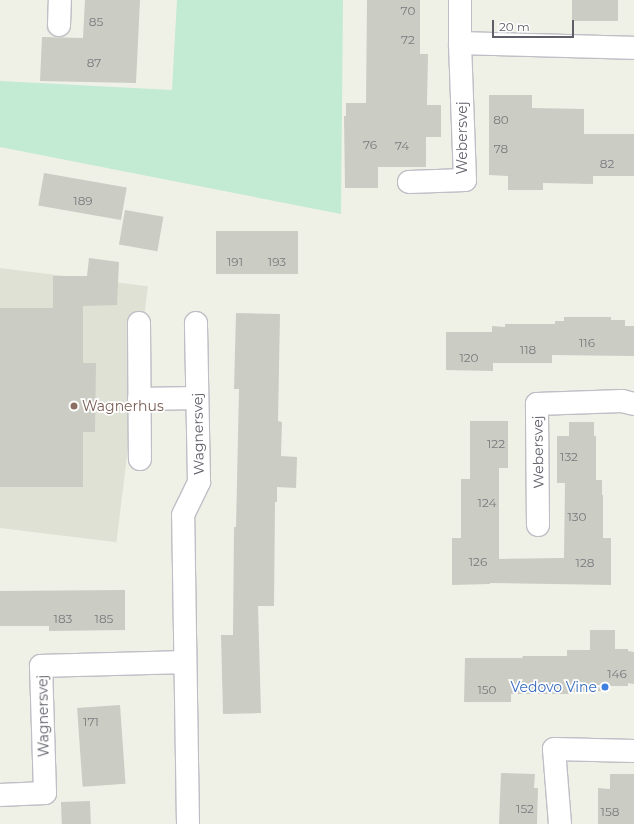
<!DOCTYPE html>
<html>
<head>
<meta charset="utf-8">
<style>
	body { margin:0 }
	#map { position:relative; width:634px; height:824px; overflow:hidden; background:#eff1e7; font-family:Montserrat,sans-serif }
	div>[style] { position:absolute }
	.education>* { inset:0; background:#dfe1d5; transform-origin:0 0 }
	.green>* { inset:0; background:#c3ead3 }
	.building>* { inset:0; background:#cbccc3; transform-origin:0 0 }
	.roads { filter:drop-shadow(1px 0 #bfbec6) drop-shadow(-1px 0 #bfbec6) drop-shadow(0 1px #bfbec6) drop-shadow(0 -1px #bfbec6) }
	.minor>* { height:22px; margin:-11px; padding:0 11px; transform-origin:11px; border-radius:11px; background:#fff }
	.dots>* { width:11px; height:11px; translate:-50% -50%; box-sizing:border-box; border:2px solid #fff; border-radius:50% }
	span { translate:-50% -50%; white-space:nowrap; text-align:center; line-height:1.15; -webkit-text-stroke:3.5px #fff; paint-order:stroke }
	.number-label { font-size:12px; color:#797a7f }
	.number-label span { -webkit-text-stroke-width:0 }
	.street-label { font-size:14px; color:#5e5f68 }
	.education-label { font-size:14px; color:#785e54 }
	.left { translate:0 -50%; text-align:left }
	.shop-label { font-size:14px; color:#366cbe }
	.right { translate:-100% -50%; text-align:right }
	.scale { position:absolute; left:492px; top:20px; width:82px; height:18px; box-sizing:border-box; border:2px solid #5e5f68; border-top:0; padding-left:5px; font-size:12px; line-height:14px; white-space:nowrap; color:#5e5f68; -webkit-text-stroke:3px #fff; paint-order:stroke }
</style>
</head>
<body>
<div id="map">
	<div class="education">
		<div style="left:0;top:268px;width:149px;height:258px;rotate:7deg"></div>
	</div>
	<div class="green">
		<div style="clip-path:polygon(177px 0,343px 0,341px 214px,0 147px,0 81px,172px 90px)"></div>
	</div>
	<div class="building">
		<div style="clip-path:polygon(85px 0,140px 0,136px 83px,40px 81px,42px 37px,83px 38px)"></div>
		<div style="clip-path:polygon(367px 0,420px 0,420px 54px,428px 54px,427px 105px,441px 105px,441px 137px,426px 137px,426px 167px,378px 167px,378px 188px,345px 188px,344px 116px,346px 116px,346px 103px,366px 103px)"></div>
		<div style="left:572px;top:0;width:46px;height:21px"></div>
		<div style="clip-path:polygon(489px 95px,532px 95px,532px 108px,584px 109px,584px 134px,634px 134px,634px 176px,593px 176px,593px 184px,543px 183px,543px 190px,508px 190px,508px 176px,489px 175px)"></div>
		<div style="left:44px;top:173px;width:84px;height:33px;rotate:10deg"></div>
		<div style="left:125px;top:210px;width:39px;height:35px;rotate:10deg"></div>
		<div style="left:216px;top:231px;width:82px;height:43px"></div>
		<div style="clip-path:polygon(89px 258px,119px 262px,117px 305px,83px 306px,83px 363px,96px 363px,95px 432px,83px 432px,83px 487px,0 487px,0 308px,53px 308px,53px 276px,87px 276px)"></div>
		<div style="clip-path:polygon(236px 313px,280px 314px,278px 421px,282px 422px,281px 456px,297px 457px,296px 488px,277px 487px,277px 502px,275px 502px,274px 606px,258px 606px,261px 713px,223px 714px,221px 635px,233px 635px,234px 527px,236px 527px,239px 389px,234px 389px)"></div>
		<div style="clip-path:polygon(564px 317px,611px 317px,611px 320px,625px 320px,625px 326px,634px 326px,634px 356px,552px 355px,552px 363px,493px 363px,493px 371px,446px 370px,446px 332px,492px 332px,492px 326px,505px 327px,505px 324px,555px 324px,555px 321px,564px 321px)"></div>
		<div style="clip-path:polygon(470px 421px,508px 421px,508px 468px,499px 468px,499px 559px,564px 558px,565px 483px,557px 483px,557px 436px,569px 436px,569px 422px,594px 422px,594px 436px,596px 436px,596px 480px,602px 480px,602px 495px,603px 495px,603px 538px,611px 538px,611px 585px,490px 583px,490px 584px,452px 585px,452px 538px,461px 538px,461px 479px,470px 479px)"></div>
		<div style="clip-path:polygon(125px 590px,125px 630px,49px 631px,49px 626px,0 626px,0 591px)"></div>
		<div style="clip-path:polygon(590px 630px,615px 630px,615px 649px,628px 649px,628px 651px,634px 652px,634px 684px,628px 683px,628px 686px,606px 686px,603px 691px,569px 692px,569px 694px,511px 694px,511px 702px,464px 702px,465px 658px,522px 658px,523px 656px,567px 656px,567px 650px,590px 650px)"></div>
		<div style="left:120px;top:705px;width:79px;height:43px;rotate:86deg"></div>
		<div style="clip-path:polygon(501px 773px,535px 774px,534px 788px,538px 788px,537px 824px,499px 824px)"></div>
		<div style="clip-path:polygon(610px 774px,634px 774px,634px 824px,598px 824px,598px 788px,610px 789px)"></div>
		<div style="left:90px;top:801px;width:23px;height:29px;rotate:88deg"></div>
	</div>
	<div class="roads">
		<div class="minor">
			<div style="left:59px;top:25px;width:25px;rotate:-88deg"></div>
			<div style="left:460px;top:43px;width:174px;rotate:1.6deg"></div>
			<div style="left:409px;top:182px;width:56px;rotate:-2deg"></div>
			<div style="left:465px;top:180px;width:137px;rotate:-92.1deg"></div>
			<div style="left:460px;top:43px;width:43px;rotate:-90deg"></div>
			<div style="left:139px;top:323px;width:136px;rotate:89.6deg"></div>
			<div style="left:139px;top:399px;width:58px;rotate:-1deg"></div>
			<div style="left:538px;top:525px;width:121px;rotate:-90.5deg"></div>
			<div style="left:537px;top:404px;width:85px;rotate:-2deg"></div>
			<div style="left:622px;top:401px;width:12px;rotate:14deg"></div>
			<div style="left:0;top:795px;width:45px;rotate:-2.5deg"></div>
			<div style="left:45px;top:793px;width:127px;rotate:-91.8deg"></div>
			<div style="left:41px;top:666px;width:144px;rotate:-1.6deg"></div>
			<div style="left:188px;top:824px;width:309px;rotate:-90.9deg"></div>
			<div style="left:183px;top:515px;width:37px;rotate:-64deg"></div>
			<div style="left:199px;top:482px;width:159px;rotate:-91.1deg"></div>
			<div style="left:560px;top:824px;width:75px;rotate:-94.6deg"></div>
			<div style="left:554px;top:749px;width:80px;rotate:1.4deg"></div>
		</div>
	</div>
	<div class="dots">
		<div style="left:74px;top:406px;background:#8d6e63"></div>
		<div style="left:605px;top:687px;background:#3f7fe0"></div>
	</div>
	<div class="number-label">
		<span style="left:408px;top:11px">70</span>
		<span style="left:96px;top:22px">85</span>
		<span style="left:408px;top:40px">72</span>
		<span style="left:94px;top:63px">87</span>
		<span style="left:501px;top:120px">80</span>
		<span style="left:370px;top:145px">76</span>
		<span style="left:402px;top:146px">74</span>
		<span style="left:501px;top:149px">78</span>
		<span style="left:607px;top:164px">82</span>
		<span style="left:83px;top:201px">189</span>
		<span style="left:235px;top:262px">191</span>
		<span style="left:277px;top:262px">193</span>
		<span style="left:587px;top:343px">116</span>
		<span style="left:528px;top:350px">118</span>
		<span style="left:469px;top:358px">120</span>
		<span style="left:496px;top:444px">122</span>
		<span style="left:569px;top:457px">132</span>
		<span style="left:487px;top:503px">124</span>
		<span style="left:577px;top:517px">130</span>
		<span style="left:478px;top:562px">126</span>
		<span style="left:585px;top:563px">128</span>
		<span style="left:63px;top:619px">183</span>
		<span style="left:104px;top:619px">185</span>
		<span style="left:617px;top:674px">146</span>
		<span style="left:487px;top:690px">150</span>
		<span style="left:91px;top:722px">171</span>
		<span style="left:525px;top:809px">152</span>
		<span style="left:610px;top:812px">158</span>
	</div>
	<div class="street-label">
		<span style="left:462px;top:138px;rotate:-90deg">Webersvej</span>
		<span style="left:198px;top:434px;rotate:-91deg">Wagnersvej</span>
		<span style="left:538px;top:452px;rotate:-91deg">Webersvej</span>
		<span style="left:43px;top:716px;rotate:-91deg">Wagnersvej</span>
	</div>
	<div class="education-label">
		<span class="left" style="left:82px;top:406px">Wagnerhus</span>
	</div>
	<div class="shop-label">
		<span class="right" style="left:597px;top:687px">Vedovo Vine</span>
	</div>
	<div class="scale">20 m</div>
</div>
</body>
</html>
